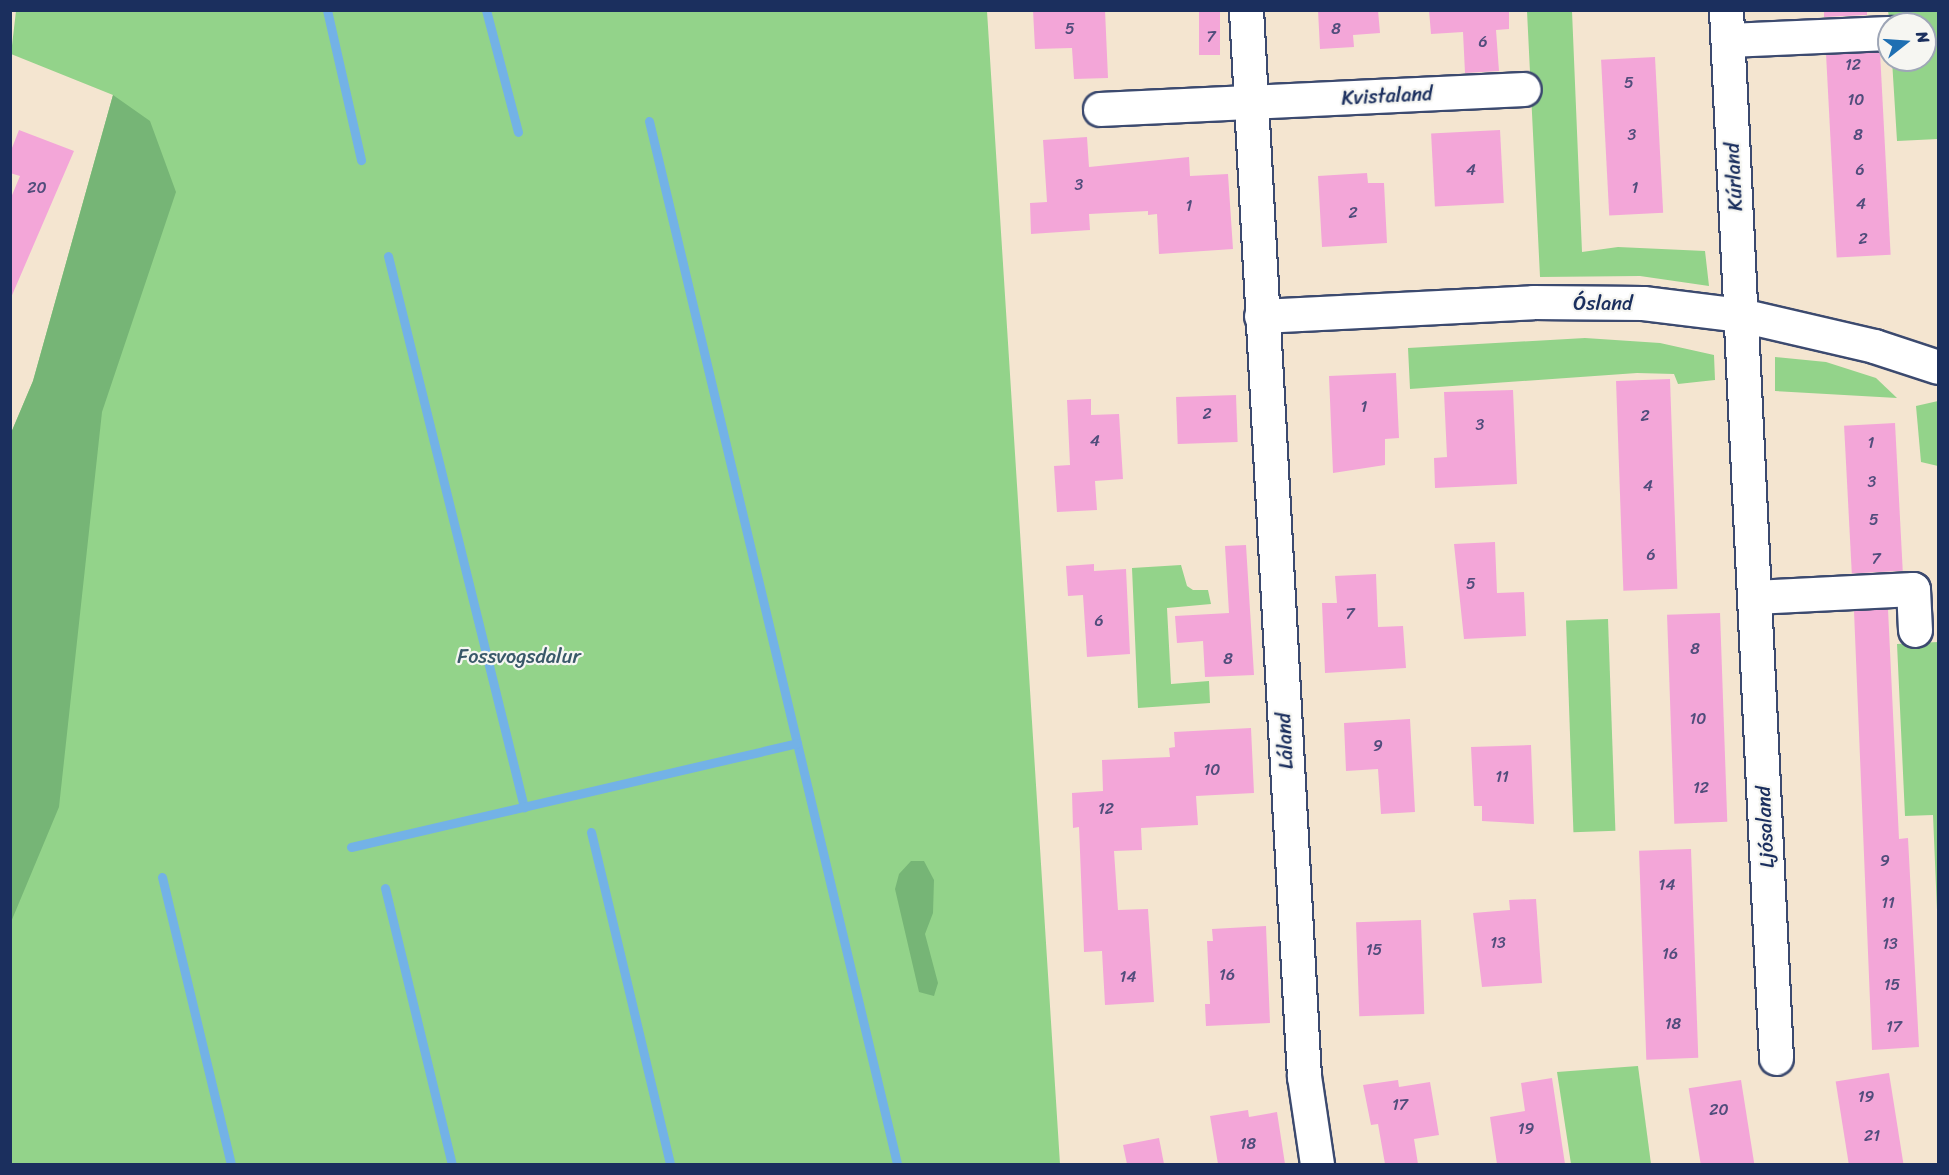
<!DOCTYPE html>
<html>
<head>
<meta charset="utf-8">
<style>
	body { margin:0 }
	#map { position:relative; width:1949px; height:1175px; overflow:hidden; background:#f4e5d0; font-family:Sriracha,sans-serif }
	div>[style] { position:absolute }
	.green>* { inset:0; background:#93d38a; transform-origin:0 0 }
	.forest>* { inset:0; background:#76b576 }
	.stream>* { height:9px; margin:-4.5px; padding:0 4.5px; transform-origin:4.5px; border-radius:4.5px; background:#73b2e6 }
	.building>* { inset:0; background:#f3a6d8; transform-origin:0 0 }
	.roads { filter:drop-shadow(2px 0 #3c4a6f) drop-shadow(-2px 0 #3c4a6f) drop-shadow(0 2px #3c4a6f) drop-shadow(0 -2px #3c4a6f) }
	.minor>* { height:33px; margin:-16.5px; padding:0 16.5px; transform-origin:16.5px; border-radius:16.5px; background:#fff }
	span { translate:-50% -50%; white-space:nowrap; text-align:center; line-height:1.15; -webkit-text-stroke:4.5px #f6f6f2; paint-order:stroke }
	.number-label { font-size:16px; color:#514d7c }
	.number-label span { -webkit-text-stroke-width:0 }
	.street-label { font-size:20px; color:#1b2f5e }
	.park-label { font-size:20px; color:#395869 }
	.frame { position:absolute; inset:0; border:12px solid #1b2f5e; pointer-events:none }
	.north { position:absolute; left:1877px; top:12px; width:60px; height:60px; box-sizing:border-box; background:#f6f6f2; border:2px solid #9ea6b7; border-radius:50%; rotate:73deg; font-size:16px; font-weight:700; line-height:24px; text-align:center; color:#1b2f5e }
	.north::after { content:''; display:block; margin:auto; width:21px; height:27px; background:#1f6fb2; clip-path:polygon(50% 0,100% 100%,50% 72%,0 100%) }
</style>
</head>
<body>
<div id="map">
	<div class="green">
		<div style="clip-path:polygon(16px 11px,987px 11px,1060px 1164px,11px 1164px,11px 433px,33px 381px,113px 95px,11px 54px)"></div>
		<div style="clip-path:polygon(1527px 11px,1572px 11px,1582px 252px,1618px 247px,1705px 251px,1709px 286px,1640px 276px,1540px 277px)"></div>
		<div style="clip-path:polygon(1888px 11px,1938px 11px,1938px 139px,1897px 141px,1892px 60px,1925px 60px,1925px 24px,1890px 24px)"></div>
		<div style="clip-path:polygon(1585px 338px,1660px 343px,1714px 355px,1715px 380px,1678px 384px,1674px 374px,1637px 373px,1410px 389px,1408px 348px)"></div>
		<div style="clip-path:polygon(1775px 357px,1826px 362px,1876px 378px,1897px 398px,1775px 391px)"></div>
		<div style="clip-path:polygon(1938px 401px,1938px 466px,1921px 462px,1916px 406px)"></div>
		<div style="clip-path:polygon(1181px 565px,1187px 586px,1193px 590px,1208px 590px,1211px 604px,1167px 608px,1171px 684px,1209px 681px,1210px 703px,1138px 708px,1132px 568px)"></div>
		<div style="left:1608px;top:619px;width:212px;height:42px;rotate:88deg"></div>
		<div style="clip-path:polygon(1938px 642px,1938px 934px,1933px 815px,1905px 816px,1897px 644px)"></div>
		<div style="clip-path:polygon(1638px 1066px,1651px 1164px,1571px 1164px,1557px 1072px)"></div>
	</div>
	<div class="forest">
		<div style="clip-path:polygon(113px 95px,150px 121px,176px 192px,102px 412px,59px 807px,11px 922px,11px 433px,33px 381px)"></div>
		<div style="clip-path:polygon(911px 861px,924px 861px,934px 880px,933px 913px,925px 934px,938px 983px,934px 996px,919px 992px,895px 889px,899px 874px)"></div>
	</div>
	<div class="stream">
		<div style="left:327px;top:10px;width:154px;rotate:77.2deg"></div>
		<div style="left:486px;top:10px;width:126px;rotate:75.3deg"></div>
		<div style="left:649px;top:121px;width:1072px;rotate:76.62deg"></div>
		<div style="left:388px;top:256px;width:568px;rotate:76.14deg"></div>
		<div style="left:591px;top:832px;width:341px;rotate:76.6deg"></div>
		<div style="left:351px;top:847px;width:458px;rotate:-13.1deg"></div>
		<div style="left:162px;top:877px;width:295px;rotate:76.5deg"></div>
		<div style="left:385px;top:888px;width:284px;rotate:76.4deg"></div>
	</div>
	<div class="building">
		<div style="clip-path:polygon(1033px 10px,1105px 10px,1108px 78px,1074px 79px,1072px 48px,1035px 49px)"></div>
		<div style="left:1199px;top:10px;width:21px;height:45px"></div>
		<div style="clip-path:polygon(1318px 10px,1378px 10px,1380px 33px,1353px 35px,1354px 47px,1320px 49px)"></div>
		<div style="clip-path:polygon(1429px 10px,1509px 10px,1509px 29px,1496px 30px,1499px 71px,1465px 73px,1463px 32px,1431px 34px)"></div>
		<div style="clip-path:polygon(1824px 10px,1867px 10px,1867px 15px,1824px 17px)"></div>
		<div style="left:1880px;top:52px;width:203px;height:54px;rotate:87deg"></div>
		<div style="left:1655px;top:57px;width:156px;height:54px;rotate:87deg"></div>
		<div style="clip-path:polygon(19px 130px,74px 151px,10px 300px,10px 200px,20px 176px,10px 173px,10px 153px)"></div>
		<div style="left:1500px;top:130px;width:73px;height:69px;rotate:87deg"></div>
		<div style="clip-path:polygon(1087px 137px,1089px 167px,1189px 157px,1190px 176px,1228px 174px,1233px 249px,1159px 254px,1157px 214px,1148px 215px,1148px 211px,1089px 214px,1090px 230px,1031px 234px,1030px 203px,1047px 202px,1043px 140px)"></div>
		<div style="clip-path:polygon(1367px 173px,1368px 183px,1384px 183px,1387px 243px,1322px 247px,1318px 176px)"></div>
		<div style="clip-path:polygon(1396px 373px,1399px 438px,1385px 439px,1385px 465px,1333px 473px,1329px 376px)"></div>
		<div style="left:1670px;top:379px;width:210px;height:54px;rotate:88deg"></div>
		<div style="clip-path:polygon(1513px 390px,1517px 484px,1435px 488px,1434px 458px,1447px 457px,1444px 392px)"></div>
		<div style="left:1236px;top:395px;width:47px;height:60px;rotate:88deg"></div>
		<div style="clip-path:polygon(1091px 399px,1091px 415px,1119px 414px,1123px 479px,1095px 481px,1097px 510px,1057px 512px,1054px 466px,1070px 465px,1067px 400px)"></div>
		<div style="left:1895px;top:423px;width:148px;height:51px;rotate:87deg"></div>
		<div style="clip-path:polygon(1495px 542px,1497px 593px,1524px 592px,1526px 636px,1464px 639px,1454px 544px)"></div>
		<div style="clip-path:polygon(1246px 545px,1254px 675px,1205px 677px,1203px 641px,1177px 643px,1175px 616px,1229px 613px,1225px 546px)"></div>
		<div style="clip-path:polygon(1094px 564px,1094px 571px,1126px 569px,1130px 654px,1087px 657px,1083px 595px,1068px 596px,1066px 566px)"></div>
		<div style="clip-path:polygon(1376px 574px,1378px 627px,1403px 626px,1406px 668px,1325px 673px,1322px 603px,1337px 603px,1335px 576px)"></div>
		<div style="clip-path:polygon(1888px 609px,1899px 839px,1908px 838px,1919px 1047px,1872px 1050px,1854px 611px)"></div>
		<div style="left:1720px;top:613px;width:209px;height:53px;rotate:88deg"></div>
		<div style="clip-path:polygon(1410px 719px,1415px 812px,1381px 814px,1378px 769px,1346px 771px,1344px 723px)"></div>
		<div style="clip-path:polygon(1251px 728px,1254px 793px,1196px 796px,1198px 825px,1141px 828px,1142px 850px,1114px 851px,1118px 910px,1148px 909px,1154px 1002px,1105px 1005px,1102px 951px,1084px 952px,1079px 827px,1073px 828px,1072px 793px,1103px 791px,1102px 760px,1170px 757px,1169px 748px,1175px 747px,1174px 732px)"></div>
		<div style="clip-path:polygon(1531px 745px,1534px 824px,1482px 821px,1482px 806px,1474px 806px,1471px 747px)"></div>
		<div style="left:1691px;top:849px;width:209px;height:52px;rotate:88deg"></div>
		<div style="clip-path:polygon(1536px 899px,1542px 983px,1482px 987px,1473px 913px,1510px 910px,1509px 900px)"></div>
		<div style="left:1421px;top:920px;width:94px;height:65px;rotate:88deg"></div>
		<div style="clip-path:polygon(1266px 926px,1270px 1023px,1206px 1026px,1205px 1004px,1210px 1004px,1207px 941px,1213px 941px,1212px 929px)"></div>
		<div style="left:1889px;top:1073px;width:92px;height:54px;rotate:81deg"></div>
		<div style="clip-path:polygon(1552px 1078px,1565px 1164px,1497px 1164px,1490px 1117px,1525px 1111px,1521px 1083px)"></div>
		<div style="clip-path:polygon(1398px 1080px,1399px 1087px,1430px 1082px,1439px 1135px,1414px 1139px,1418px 1164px,1385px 1164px,1378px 1124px,1371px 1125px,1363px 1085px)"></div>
		<div style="left:1741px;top:1080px;width:85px;height:53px;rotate:81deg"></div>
		<div style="clip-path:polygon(1248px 1110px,1249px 1117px,1277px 1112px,1285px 1164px,1218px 1164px,1210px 1116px)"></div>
		<div style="clip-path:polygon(1159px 1138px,1164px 1164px,1127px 1164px,1123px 1145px)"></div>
	</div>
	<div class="roads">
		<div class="minor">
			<div style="left:1246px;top:10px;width:1068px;rotate:86.89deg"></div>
			<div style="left:1304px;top:1076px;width:89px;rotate:81.6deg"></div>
			<div style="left:1726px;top:10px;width:1049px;rotate:87.27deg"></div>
			<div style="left:1728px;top:40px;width:161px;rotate:-2.5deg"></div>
			<div style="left:1100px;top:109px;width:424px;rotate:-2.7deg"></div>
			<div style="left:1261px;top:316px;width:272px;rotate:-2.9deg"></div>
			<div style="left:1533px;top:302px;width:110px;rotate:0.5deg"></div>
			<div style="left:1643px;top:303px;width:99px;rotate:7deg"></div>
			<div style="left:1741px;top:315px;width:137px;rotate:13.1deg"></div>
			<div style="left:1874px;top:346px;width:67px;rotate:18.2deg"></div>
			<div style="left:1754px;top:597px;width:159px;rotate:-2.9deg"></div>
			<div style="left:1913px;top:589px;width:41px;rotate:87.2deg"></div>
		</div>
	</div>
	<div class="number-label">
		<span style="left:1070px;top:29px">5</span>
		<span style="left:1336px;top:29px">8</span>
		<span style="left:1211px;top:37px">7</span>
		<span style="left:1483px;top:42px">6</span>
		<span style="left:1853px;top:65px">12</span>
		<span style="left:1629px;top:83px">5</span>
		<span style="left:1856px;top:100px">10</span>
		<span style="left:1632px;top:135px">3</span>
		<span style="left:1858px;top:135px">8</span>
		<span style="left:1471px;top:170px">4</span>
		<span style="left:1860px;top:170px">6</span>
		<span style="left:1079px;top:185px">3</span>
		<span style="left:37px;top:188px">20</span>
		<span style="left:1635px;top:188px">1</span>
		<span style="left:1861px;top:204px">4</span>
		<span style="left:1189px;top:206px">1</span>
		<span style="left:1353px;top:213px">2</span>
		<span style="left:1863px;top:239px">2</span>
		<span style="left:1364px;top:407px">1</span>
		<span style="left:1207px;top:414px">2</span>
		<span style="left:1645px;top:416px">2</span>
		<span style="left:1480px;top:425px">3</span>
		<span style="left:1095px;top:441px">4</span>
		<span style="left:1871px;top:443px">1</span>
		<span style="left:1872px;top:482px">3</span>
		<span style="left:1648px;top:486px">4</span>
		<span style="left:1874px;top:520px">5</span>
		<span style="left:1651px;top:555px">6</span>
		<span style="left:1876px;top:559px">7</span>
		<span style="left:1471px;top:584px">5</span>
		<span style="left:1350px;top:614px">7</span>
		<span style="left:1099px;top:621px">6</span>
		<span style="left:1695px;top:649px">8</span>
		<span style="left:1228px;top:659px">8</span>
		<span style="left:1698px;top:719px">10</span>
		<span style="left:1378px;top:746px">9</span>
		<span style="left:1212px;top:770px">10</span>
		<span style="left:1502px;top:777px">11</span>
		<span style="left:1701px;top:788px">12</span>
		<span style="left:1106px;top:809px">12</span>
		<span style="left:1885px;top:861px">9</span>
		<span style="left:1667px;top:885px">14</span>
		<span style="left:1888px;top:903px">11</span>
		<span style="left:1498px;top:943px">13</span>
		<span style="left:1890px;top:944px">13</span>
		<span style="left:1374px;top:950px">15</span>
		<span style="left:1670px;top:954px">16</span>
		<span style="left:1227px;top:975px">16</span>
		<span style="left:1128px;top:977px">14</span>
		<span style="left:1892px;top:985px">15</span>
		<span style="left:1673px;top:1024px">18</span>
		<span style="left:1894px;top:1027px">17</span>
		<span style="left:1866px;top:1097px">19</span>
		<span style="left:1400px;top:1105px">17</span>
		<span style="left:1719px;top:1110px">20</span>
		<span style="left:1526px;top:1129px">19</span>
		<span style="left:1872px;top:1136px">21</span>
		<span style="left:1248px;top:1144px">18</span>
	</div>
	<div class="street-label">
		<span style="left:1387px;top:96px;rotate:-3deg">Kvistaland</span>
		<span style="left:1734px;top:177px;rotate:-93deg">Kúrland</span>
		<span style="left:1603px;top:303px">Ósland</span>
		<span style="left:1285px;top:741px;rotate:-93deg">Láland</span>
		<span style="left:1765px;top:827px;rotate:-93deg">Ljósaland</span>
	</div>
	<div class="park-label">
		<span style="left:519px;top:656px">Fossvogsdalur</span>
	</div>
	<div class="frame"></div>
	<div class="north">N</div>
</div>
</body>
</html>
